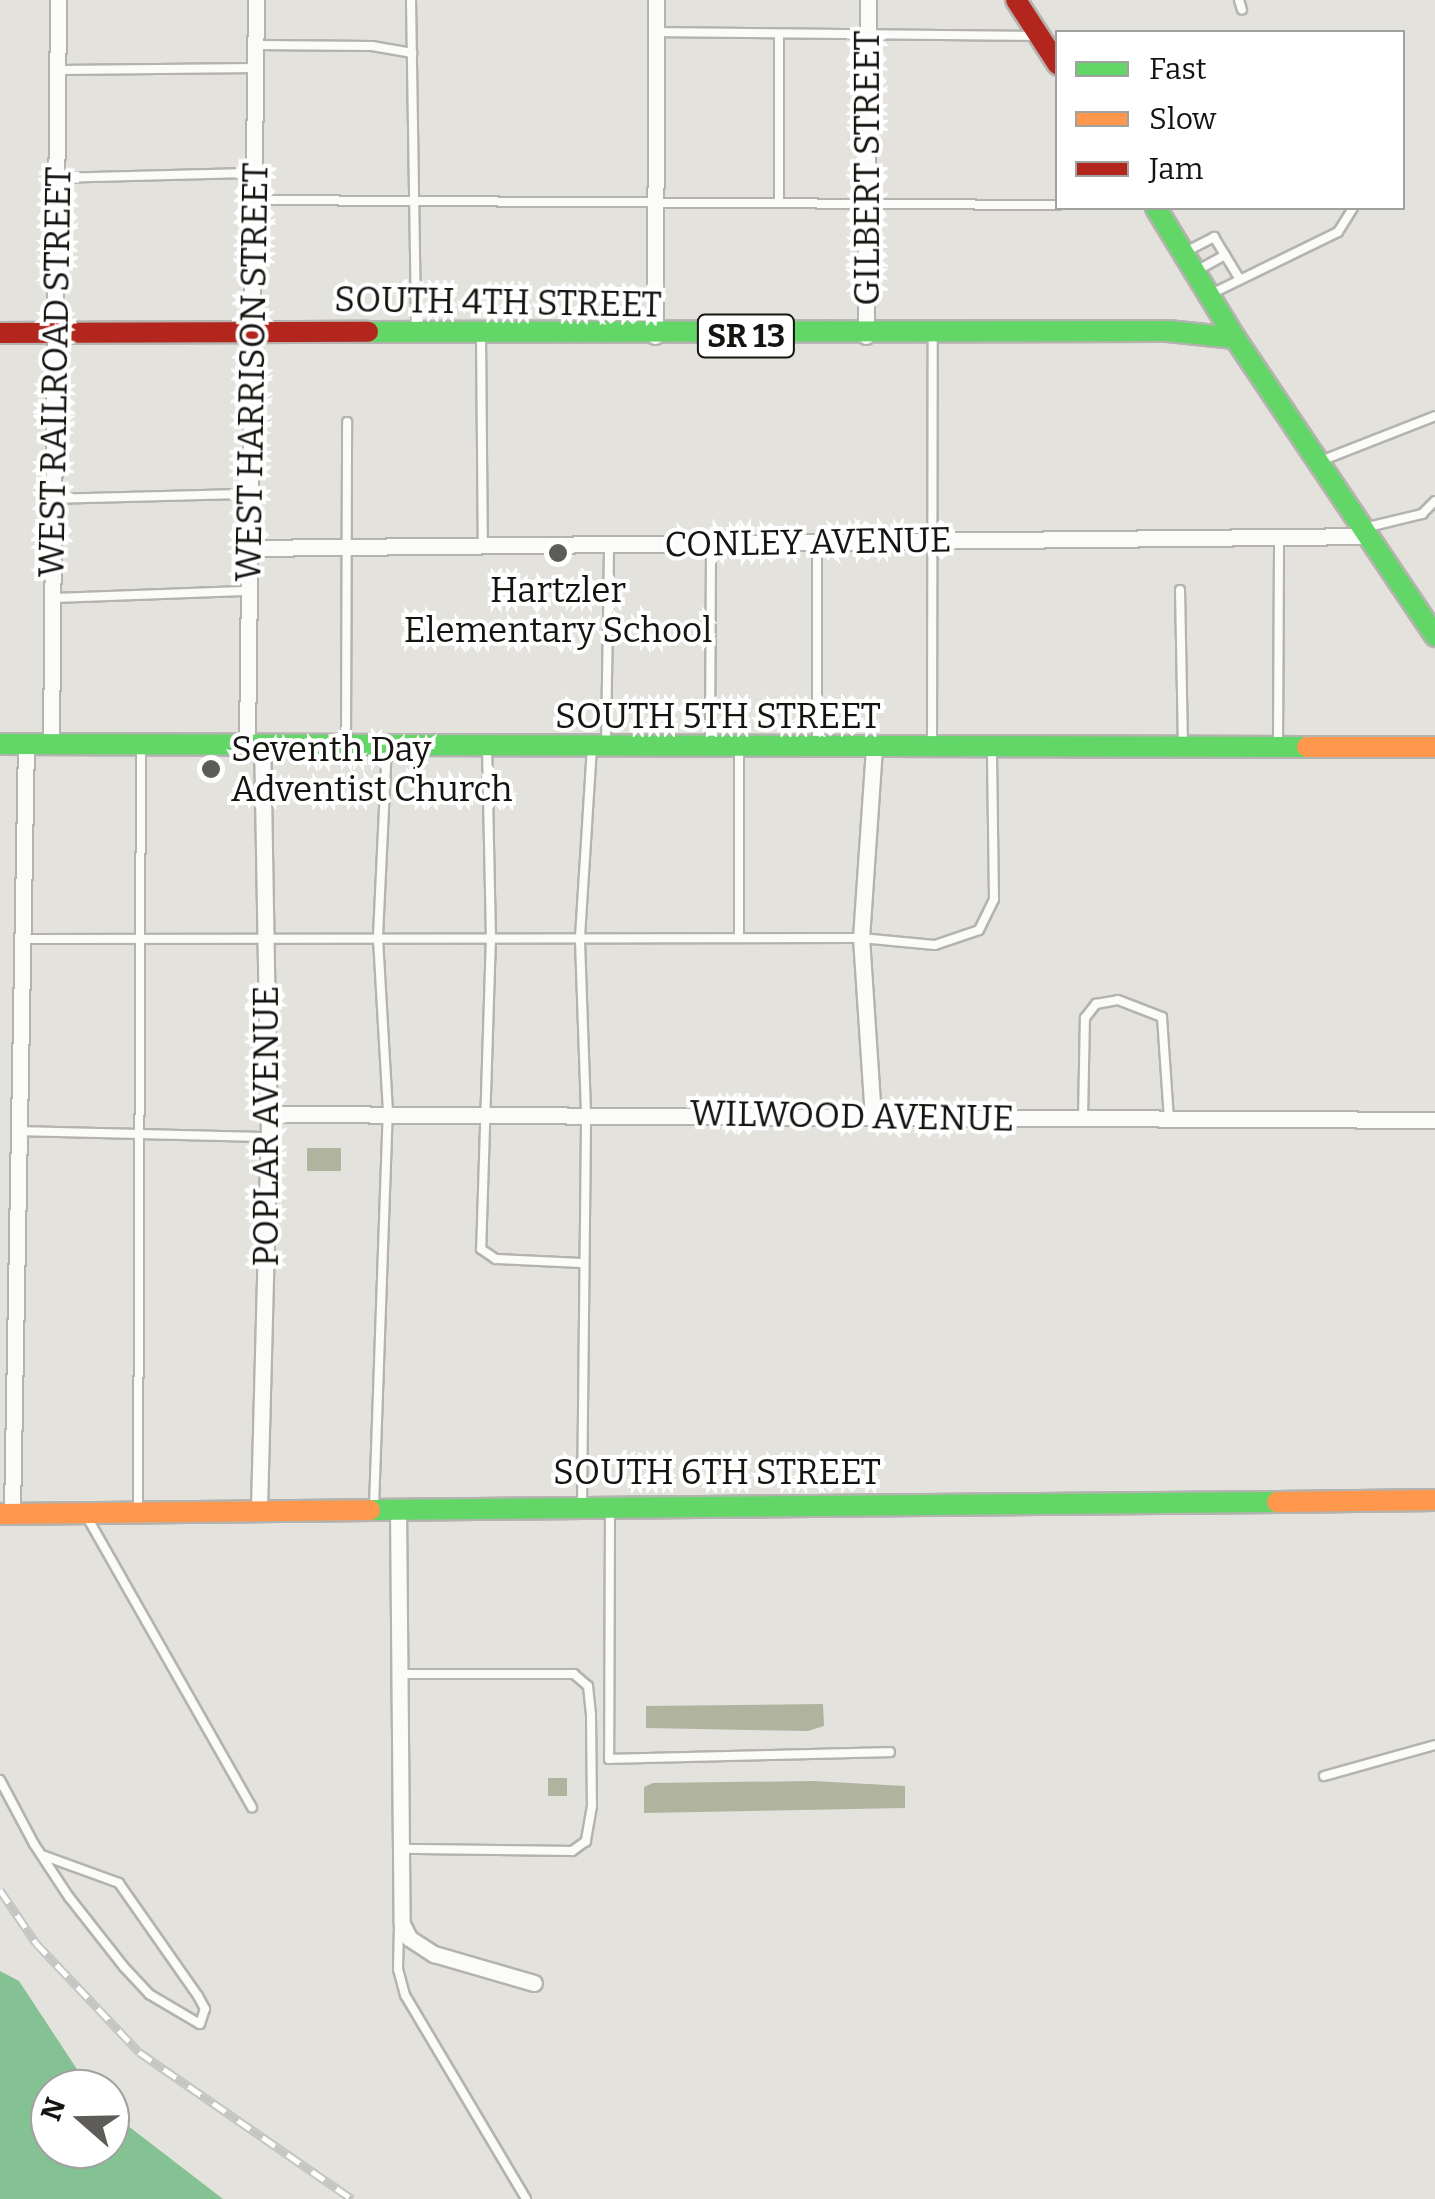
<!DOCTYPE html>
<html>
<head>
<meta charset="utf-8">
<style>
	body { margin:0 }
	#map { position:relative; width:1435px; height:2199px; overflow:hidden; background:#e3e2dd; font-family:Bitter,serif }
	div>[style] { position:absolute }
	.water>* { inset:0; background:#84c293 }
	.building>* { inset:0; background:#b0b49e; transform-origin:0 0 }
	.roads { filter:drop-shadow(2px 0 #b4b3af) drop-shadow(-2px 0 #b4b3af) drop-shadow(0 2px #b4b3af) drop-shadow(0 -2px #b4b3af) }
	.lane>* { height:8px; margin:-4px; padding:0 4px; transform-origin:4px; border-radius:4px; background:#fbfbfa }
	.street>* { height:15px; margin:-7.5px; padding:0 7.5px; transform-origin:7.5px; border-radius:7.5px; background:#fbfbfa }
	.fast>* { height:20px; margin:-10px; padding:0 10px; transform-origin:10px; border-radius:10px; background:#63d668 }
	.slow>* { height:20px; margin:-10px; padding:0 10px; transform-origin:10px; border-radius:10px; background:#ff974d }
	.jam>* { height:20px; margin:-10px; padding:0 10px; transform-origin:10px; border-radius:10px; background:#b3261e }
	.rail>* { height:9px; margin-top:-4.5px; transform-origin:0; background:repeating-linear-gradient(90deg,#fff 0 15px,#c5c5c4 0 30px); box-sizing:border-box; border-block:2px solid #c5c5c4 }
	.dots>* { width:28px; height:28px; translate:-50% -50%; box-sizing:border-box; border:5px solid #fff; border-radius:50% }
	span { translate:-50% -50%; white-space:nowrap; text-align:center; line-height:1.15; -webkit-text-stroke:8px #fff; paint-order:stroke }
	.shield-label span { padding:2px 8px; background:#fff; border:2px solid; border-radius:8px; -webkit-text-stroke-width:0 }
	.shield-label { font-size:32px; color:#151411; font-weight:700 }
	.street-label { font-size:35px; color:#151411 }
	.poi-label { font-size:35px; color:#151411 }
	.left { translate:0 -50%; text-align:left }
	.legend { position:absolute; left:1055px; top:30px; width:350px; height:180px; box-sizing:border-box; background:#fff; border:2px solid #a1a1a0; margin:0; padding:12px 18px; list-style:none; font-size:30px; color:#151411 }
	.legend li { display:flex; align-items:center; gap:20px; height:50px }
	.legend b { width:50px; border:2px solid #a1a1a0 }
	.north { position:absolute; left:30px; top:2069px; width:100px; height:100px; box-sizing:border-box; background:#fff; border:2px solid #a1a1a0; border-radius:50%; rotate:290deg; font-size:28px; font-weight:700; line-height:40px; text-align:center; color:#151411 }
	.north::after { content:''; display:block; margin:auto; width:35px; height:45px; background:#5d5c58; clip-path:polygon(50% 0,100% 100%,50% 72%,0 100%) }
</style>
</head>
<body>
<div id="map">
	<div class="water">
		<div style="clip-path:polygon(0 1971px,19px 1981px,90px 2089px,50px 2089px,50px 2149px,110px 2149px,110px 2112px,223px 2199px,0 2199px)"></div>
	</div>
	<div class="building">
		<div style="left:307px;top:1148px;width:34px;height:23px"></div>
		<div style="clip-path:polygon(823px 1704px,824px 1726px,808px 1731px,646px 1728px,646px 1706px)"></div>
		<div style="left:548px;top:1778px;width:19px;height:18px"></div>
		<div style="clip-path:polygon(813px 1781px,905px 1786px,905px 1808px,644px 1813px,644px 1787px,653px 1783px)"></div>
	</div>
	<div class="roads">
		<div class="lane">
			<div style="left:411px;top:0;width:330px;rotate:89.1deg"></div>
			<div style="left:1239px;top:0;width:10px;rotate:73deg"></div>
			<div style="left:656px;top:32px;width:378px;rotate:0.6deg"></div>
			<div style="left:779px;top:35px;width:167px;rotate:90deg"></div>
			<div style="left:256px;top:45px;width:116px;rotate:0.5deg"></div>
			<div style="left:372px;top:46px;width:41px;rotate:9.9deg"></div>
			<div style="left:60px;top:70px;width:196px;rotate:-0.6deg"></div>
			<div style="left:58px;top:178px;width:195px;rotate:-1.5deg"></div>
			<div style="left:258px;top:200px;width:800px;rotate:0.36deg"></div>
			<div style="left:1185px;top:252px;width:33px;rotate:-27deg"></div>
			<div style="left:1214px;top:237px;width:48px;rotate:58.6deg"></div>
			<div style="left:1198px;top:270px;width:31px;rotate:-29deg"></div>
			<div style="left:1211px;top:294px;width:141px;rotate:-26deg"></div>
			<div style="left:1338px;top:232px;width:28px;rotate:-58deg"></div>
			<div style="left:481px;top:335px;width:210px;rotate:89.5deg"></div>
			<div style="left:1323px;top:460px;width:120px;rotate:-21.4deg"></div>
			<div style="left:53px;top:499px;width:193px;rotate:-1.5deg"></div>
			<div style="left:1368px;top:527px;width:56px;rotate:-13.5deg"></div>
			<div style="left:1422px;top:514px;width:18px;rotate:-45deg"></div>
			<div style="left:1180px;top:590px;width:155px;rotate:88.9deg"></div>
			<div style="left:52px;top:598px;width:194px;rotate:-2.1deg"></div>
			<div style="left:346px;top:742px;width:320px;rotate:-89.8deg"></div>
			<div style="left:606px;top:743px;width:198px;rotate:-89.1deg"></div>
			<div style="left:1278px;top:743px;width:206px;rotate:-89.7deg"></div>
			<div style="left:710px;top:744px;width:200px;rotate:-89.7deg"></div>
			<div style="left:817px;top:744px;width:201px;rotate:-90deg"></div>
			<div style="left:932px;top:745px;width:411px;rotate:-89.9deg"></div>
			<div style="left:487px;top:748px;width:188px;rotate:88.8deg"></div>
			<div style="left:491px;top:936px;width:313px;rotate:91.8deg"></div>
			<div style="left:481px;top:1249px;width:18px;rotate:34deg"></div>
			<div style="left:496px;top:1259px;width:86px;rotate:2.7deg"></div>
			<div style="left:739px;top:748px;width:190px;rotate:90deg"></div>
			<div style="left:24px;top:939px;width:837px;rotate:-0.07deg"></div>
			<div style="left:861px;top:938px;width:74px;rotate:5.4deg"></div>
			<div style="left:935px;top:945px;width:46px;rotate:-18.8deg"></div>
			<div style="left:979px;top:930px;width:34px;rotate:-64deg"></div>
			<div style="left:994px;top:899px;width:151px;rotate:-90.8deg"></div>
			<div style="left:1083px;top:1118px;width:100px;rotate:-88.9deg"></div>
			<div style="left:1085px;top:1018px;width:18px;rotate:-52deg"></div>
			<div style="left:1096px;top:1004px;width:22px;rotate:-10deg"></div>
			<div style="left:1118px;top:1000px;width:47px;rotate:21.1deg"></div>
			<div style="left:1162px;top:1017px;width:102px;rotate:86.1deg"></div>
			<div style="left:20px;top:1131px;width:249px;rotate:1.4deg"></div>
			<div style="left:582px;top:1506px;width:393px;rotate:-89.4deg"></div>
			<div style="left:586px;top:1113px;width:176px;rotate:-92deg"></div>
			<div style="left:580px;top:937px;width:189px;rotate:-86.4deg"></div>
			<div style="left:374px;top:1507px;width:395px;rotate:-88deg"></div>
			<div style="left:388px;top:1112px;width:176px;rotate:-93.3deg"></div>
			<div style="left:378px;top:936px;width:189px;rotate:-87.3deg"></div>
			<div style="left:610px;top:1509px;width:250px;rotate:90.2deg"></div>
			<div style="left:609px;top:1759px;width:281px;rotate:-1.4deg"></div>
			<div style="left:138px;top:1511px;width:765px;rotate:-89.78deg"></div>
			<div style="left:87px;top:1517px;width:334px;rotate:60.4deg"></div>
			<div style="left:399px;top:1674px;width:175px"></div>
			<div style="left:574px;top:1674px;width:18px;rotate:41deg"></div>
			<div style="left:588px;top:1686px;width:29px;rotate:84deg"></div>
			<div style="left:591px;top:1715px;width:91px;rotate:89.4deg"></div>
			<div style="left:592px;top:1806px;width:36px;rotate:100deg"></div>
			<div style="left:586px;top:1841px;width:17px;rotate:144deg"></div>
			<div style="left:572px;top:1851px;width:170px;rotate:-179.3deg"></div>
			<div style="left:1324px;top:1776px;width:115px;rotate:-15.6deg"></div>
			<div style="left:0;top:1780px;width:72px;rotate:62deg"></div>
			<div style="left:34px;top:1844px;width:64px;rotate:56.6deg"></div>
			<div style="left:69px;top:1897px;width:89px;rotate:51.8deg"></div>
			<div style="left:124px;top:1967px;width:37px;rotate:47deg"></div>
			<div style="left:149px;top:1994px;width:59px;rotate:30.5deg"></div>
			<div style="left:200px;top:2024px;width:16px;rotate:-72deg"></div>
			<div style="left:205px;top:2009px;width:15px;rotate:-118deg"></div>
			<div style="left:198px;top:1996px;width:138px;rotate:-125deg"></div>
			<div style="left:119px;top:1883px;width:82px;rotate:-160deg"></div>
			<div style="left:399px;top:1925px;width:44px;rotate:91.3deg"></div>
			<div style="left:398px;top:1969px;width:27px;rotate:75deg"></div>
			<div style="left:405px;top:1995px;width:237px;rotate:59.3deg"></div>
		</div>
		<div class="street">
			<div style="left:655px;top:336px;width:336px;rotate:-89.8deg"></div>
			<div style="left:866px;top:336px;width:336px;rotate:-89.7deg"></div>
			<div style="left:246px;top:548px;width:1123px;rotate:-0.61deg"></div>
			<div style="left:51px;top:744px;width:744px;rotate:-89.46deg"></div>
			<div style="left:247px;top:744px;width:744px;rotate:-89.31deg"></div>
			<div style="left:269px;top:1114px;width:1166px;rotate:0.29deg"></div>
			<div style="left:873px;top:1118px;width:180px;rotate:-93.8deg"></div>
			<div style="left:861px;top:938px;width:190px;rotate:-86.1deg"></div>
			<div style="left:398px;top:1507px;width:417px;rotate:89.5deg"></div>
			<div style="left:402px;top:1924px;width:16px;rotate:63deg"></div>
			<div style="left:409px;top:1938px;width:30px;rotate:33deg"></div>
			<div style="left:434px;top:1954px;width:104px;rotate:16.2deg"></div>
			<div style="left:259px;top:1508px;width:371px;rotate:-88.5deg"></div>
			<div style="left:269px;top:1137px;width:393px;rotate:-91deg"></div>
			<div style="left:12px;top:1513px;width:769px;rotate:-88.96deg"></div>
		</div>
		<div class="fast">
			<div style="left:1156px;top:208px;width:152px;rotate:58.7deg"></div>
			<div style="left:368px;top:332px;width:800px;rotate:-0.07deg"></div>
			<div style="left:1168px;top:331px;width:67px;rotate:6deg"></div>
			<div style="left:1235px;top:338px;width:359px;rotate:56.1deg"></div>
			<div style="left:0;top:744px;width:1307px;rotate:0.13deg"></div>
			<div style="left:370px;top:1510px;width:907px;rotate:-0.51deg"></div>
		</div>
		<div class="slow">
			<div style="left:1307px;top:747px;width:128px"></div>
			<div style="left:1277px;top:1502px;width:158px;rotate:-0.7deg"></div>
			<div style="left:0;top:1514px;width:370px;rotate:-0.6deg"></div>
		</div>
		<div class="jam">
			<div style="left:1016px;top:0;width:77px;rotate:57.1deg"></div>
			<div style="left:0;top:333px;width:368px;rotate:-0.2deg"></div>
		</div>
	</div>
	<div class="rail">
		<div style="left:0;top:1890px;width:64px;rotate:55.8deg"></div>
		<div style="left:36px;top:1943px;width:150px;rotate:46.6deg"></div>
		<div style="left:139px;top:2052px;width:259px;rotate:34.6deg"></div>
	</div>
	<div class="dots">
		<div style="left:558px;top:553px;background:#5d5c58"></div>
		<div style="left:211px;top:769px;background:#5d5c58"></div>
	</div>
	<div class="shield-label">
		<span style="left:746px;top:336px">SR 13</span>
	</div>
	<div class="street-label">
		<span style="left:867px;top:168px;rotate:-90deg">GILBERT STREET</span>
		<span style="left:498px;top:302px;rotate:1deg">SOUTH 4TH STREET</span>
		<span style="left:55px;top:372px;rotate:-89deg">WEST RAILROAD STREET</span>
		<span style="left:252px;top:372px;rotate:-89deg">WEST HARRISON STREET</span>
		<span style="left:808px;top:542px;rotate:-1deg">CONLEY AVENUE</span>
		<span style="left:718px;top:716px">SOUTH 5TH STREET</span>
		<span style="left:852px;top:1116px;rotate:1deg">WILWOOD AVENUE</span>
		<span style="left:266px;top:1126px;rotate:-90deg">POPLAR AVENUE</span>
		<span style="left:717px;top:1472px">SOUTH 6TH STREET</span>
	</div>
	<div class="poi-label">
		<span style="left:558px;top:610px">Hartzler<br>Elementary School</span>
		<span class="left" style="left:231px;top:769px">Seventh Day<br>Adventist Church</span>
	</div>
	<ul class="legend">
	<li><b style="height:12px;background:#63d668"></b>Fast</li>
	<li><b style="height:12px;background:#ff974d"></b>Slow</li>
	<li><b style="height:12px;background:#b3261e"></b>Jam</li>
	</ul>
	<div class="north">N</div>
</div>
</body>
</html>
